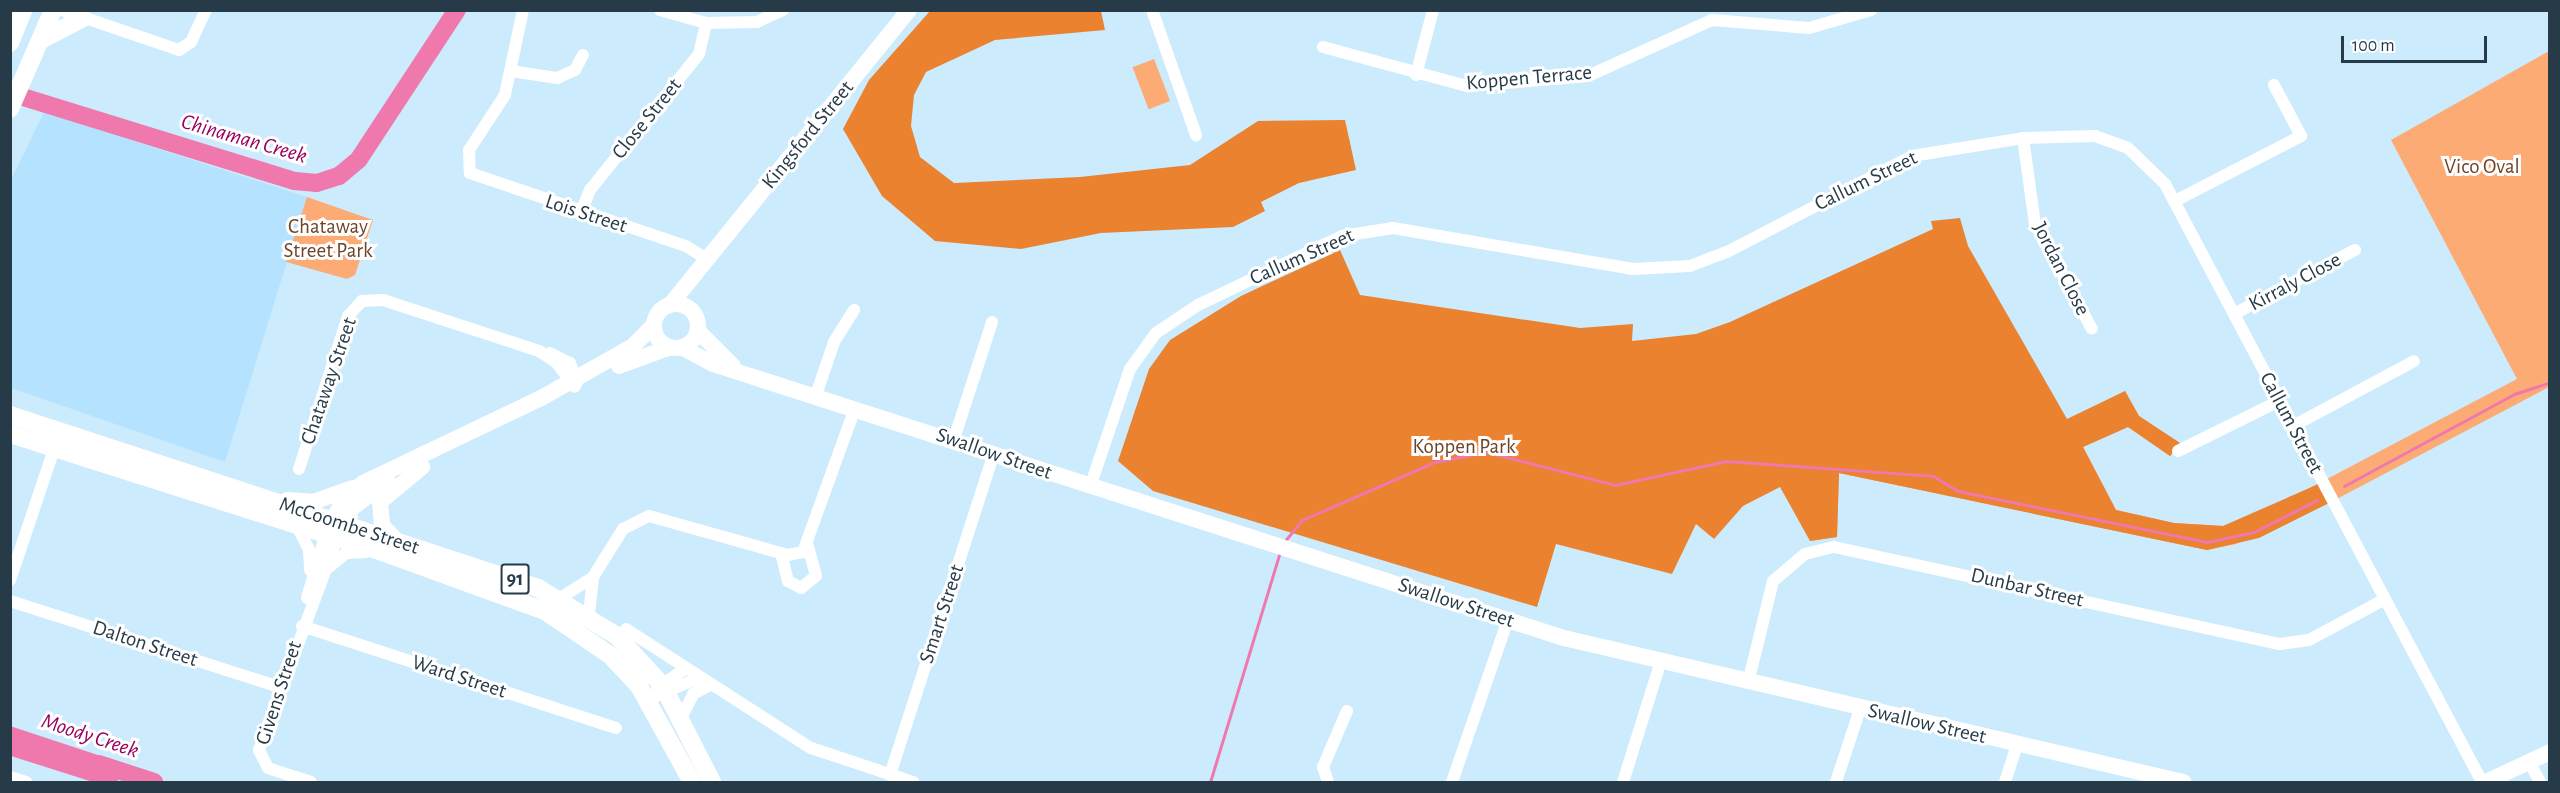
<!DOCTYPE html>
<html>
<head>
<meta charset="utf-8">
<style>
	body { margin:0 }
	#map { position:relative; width:2560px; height:793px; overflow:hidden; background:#ccebfd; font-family:"Alegreya Sans",sans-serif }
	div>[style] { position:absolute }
	.built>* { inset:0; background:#b5e3ff }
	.green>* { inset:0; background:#fcab75; transform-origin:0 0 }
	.forest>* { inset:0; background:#ea8230 }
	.water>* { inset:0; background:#ef78ad }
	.stream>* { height:3px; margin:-1.5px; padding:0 1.5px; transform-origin:1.5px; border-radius:1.5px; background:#ef78ad }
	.river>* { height:18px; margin:-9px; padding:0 9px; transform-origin:9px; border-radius:9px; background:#ef78ad }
	.street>* { height:12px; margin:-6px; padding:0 6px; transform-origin:6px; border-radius:6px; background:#fff }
	.secondary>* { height:16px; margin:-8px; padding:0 8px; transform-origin:8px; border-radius:8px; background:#fff }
	.secondary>.ring { margin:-8px; padding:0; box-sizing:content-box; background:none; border:16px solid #fff; border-radius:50% }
	.primary>* { height:18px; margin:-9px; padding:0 9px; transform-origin:9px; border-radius:9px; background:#fff }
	span { translate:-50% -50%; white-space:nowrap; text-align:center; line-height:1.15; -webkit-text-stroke:6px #fff; paint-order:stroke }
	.shield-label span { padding:2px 4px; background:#fff; border:2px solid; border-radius:4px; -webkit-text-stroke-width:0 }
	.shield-label { font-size:20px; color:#263b47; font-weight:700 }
	.street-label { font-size:21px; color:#263b47 }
	.park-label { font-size:21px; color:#6f4325 }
	.water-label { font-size:22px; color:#9c005d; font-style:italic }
	.frame { position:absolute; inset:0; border:12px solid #263b47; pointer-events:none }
	.scale { position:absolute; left:2341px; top:36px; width:146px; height:27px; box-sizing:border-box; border:3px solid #263b47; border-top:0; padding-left:8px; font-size:18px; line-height:21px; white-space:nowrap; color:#263b47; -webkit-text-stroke:4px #fff; paint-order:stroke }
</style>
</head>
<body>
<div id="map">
	<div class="built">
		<div style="clip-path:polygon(44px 112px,307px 197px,225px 462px,11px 388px,10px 182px)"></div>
	</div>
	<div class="green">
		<div style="clip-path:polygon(2549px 51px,2549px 387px,2333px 501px,2236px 544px,2207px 550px,1839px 473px,1837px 537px,1810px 541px,1783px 460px,2054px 432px,2125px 391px,2139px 416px,2180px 443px,2170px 456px,2128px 427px,2083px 447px,2116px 510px,2174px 523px,2223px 526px,2264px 512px,2517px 379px,2391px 140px)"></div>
		<div style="left:1154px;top:59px;width:45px;height:23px;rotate:69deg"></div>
		<div style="clip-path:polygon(307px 197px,373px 220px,355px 275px,347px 279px,286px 262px)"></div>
	</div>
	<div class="forest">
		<div style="clip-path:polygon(930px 11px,1101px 11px,1105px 30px,995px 40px,926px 72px,914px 95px,911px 126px,920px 157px,954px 183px,1080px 177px,1190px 165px,1258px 121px,1345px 120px,1356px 170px,1299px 183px,1261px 202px,1265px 211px,1233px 227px,1101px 233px,1021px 249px,935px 241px,882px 196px,843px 129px,869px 80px)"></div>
		<div style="clip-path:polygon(1960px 218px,1968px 246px,2067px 419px,2125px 391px,2139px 416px,2180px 443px,2170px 456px,2128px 427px,2083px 447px,2116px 510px,2174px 523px,2223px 526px,2323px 482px,2333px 501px,2259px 538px,2207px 550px,1839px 473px,1837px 537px,1810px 541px,1780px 487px,1743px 506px,1714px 539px,1696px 524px,1672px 574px,1556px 544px,1537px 607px,1153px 491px,1118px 461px,1149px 369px,1170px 340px,1241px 296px,1340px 250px,1360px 295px,1580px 328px,1633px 324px,1632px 341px,1696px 334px,1730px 322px,1933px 229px,1931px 221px)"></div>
	</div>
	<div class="water">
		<div style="clip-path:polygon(10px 726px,125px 764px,117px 782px,93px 782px,11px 756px)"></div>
	</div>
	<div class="stream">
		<div style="left:2344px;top:486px;width:193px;rotate:-28.4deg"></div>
		<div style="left:2514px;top:394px;width:38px;rotate:-18deg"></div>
		<div style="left:1284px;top:542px;width:28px;rotate:-51deg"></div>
		<div style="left:1302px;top:520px;width:145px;rotate:-23.6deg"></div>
		<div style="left:1435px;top:462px;width:52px;rotate:-11.1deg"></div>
		<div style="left:1486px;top:452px;width:133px;rotate:14.3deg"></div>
		<div style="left:1615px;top:485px;width:114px;rotate:-12.2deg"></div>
		<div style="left:1726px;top:461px;width:208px;rotate:4.1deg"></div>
		<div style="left:1933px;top:476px;width:29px;rotate:31deg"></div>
		<div style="left:1958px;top:491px;width:254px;rotate:11.6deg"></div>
		<div style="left:2207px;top:542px;width:48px;rotate:-12deg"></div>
		<div style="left:2254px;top:532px;width:71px;rotate:-26.9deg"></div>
		<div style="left:1210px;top:782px;width:241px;rotate:-73.1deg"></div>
	</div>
	<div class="river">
		<div style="left:10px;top:93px;width:298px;rotate:17.2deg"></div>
		<div style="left:295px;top:181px;width:22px;rotate:5deg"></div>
		<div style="left:317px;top:183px;width:23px;rotate:-18deg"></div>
		<div style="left:339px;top:176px;width:26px;rotate:-40deg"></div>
		<div style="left:359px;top:159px;width:178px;rotate:-56.7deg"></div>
		<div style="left:99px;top:764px;width:58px;rotate:18.1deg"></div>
	</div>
	<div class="street">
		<div style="left:62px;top:10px;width:124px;rotate:18.9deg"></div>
		<div style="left:179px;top:50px;width:14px;rotate:-34deg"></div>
		<div style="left:191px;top:42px;width:35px;rotate:-65deg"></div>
		<div style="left:523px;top:10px;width:87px;rotate:102deg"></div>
		<div style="left:505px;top:95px;width:66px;rotate:123.2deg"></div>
		<div style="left:469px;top:150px;width:23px;rotate:88deg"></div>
		<div style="left:470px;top:173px;width:228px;rotate:18.7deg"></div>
		<div style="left:686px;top:246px;width:26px;rotate:32deg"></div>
		<div style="left:660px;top:10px;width:48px;rotate:15.8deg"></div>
		<div style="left:706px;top:23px;width:51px;rotate:-1.1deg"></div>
		<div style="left:757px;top:22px;width:29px;rotate:-25deg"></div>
		<div style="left:1152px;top:10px;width:133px;rotate:70.6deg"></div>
		<div style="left:1323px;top:47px;width:149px;rotate:15.2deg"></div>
		<div style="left:1467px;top:86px;width:121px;rotate:-4.7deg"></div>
		<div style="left:1588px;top:76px;width:136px;rotate:-24.3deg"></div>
		<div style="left:1712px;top:20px;width:97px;rotate:4.7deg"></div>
		<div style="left:1809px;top:28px;width:65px;rotate:-16.2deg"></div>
		<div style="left:511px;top:71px;width:47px;rotate:8.7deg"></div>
		<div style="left:557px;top:78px;width:20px;rotate:-24deg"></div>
		<div style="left:575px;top:70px;width:17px;rotate:-62deg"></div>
		<div style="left:1416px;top:75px;width:67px;rotate:-75.3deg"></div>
		<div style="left:2023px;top:138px;width:87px;rotate:82.1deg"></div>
		<div style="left:2035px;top:224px;width:119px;rotate:61.5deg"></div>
		<div style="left:2175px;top:201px;width:142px;rotate:-27.3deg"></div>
		<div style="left:2301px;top:136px;width:58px;rotate:-117.9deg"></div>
		<div style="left:581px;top:212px;width:24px;rotate:-68deg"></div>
		<div style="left:590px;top:190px;width:174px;rotate:-51.3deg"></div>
		<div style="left:699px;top:54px;width:32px;rotate:-77deg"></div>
		<div style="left:2234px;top:314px;width:137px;rotate:-27.9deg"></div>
		<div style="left:550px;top:353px;width:22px;rotate:27deg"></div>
		<div style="left:570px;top:363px;width:21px;rotate:71deg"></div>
		<div style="left:816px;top:395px;width:56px;rotate:-71.2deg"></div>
		<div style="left:834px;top:342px;width:38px;rotate:-58deg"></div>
		<div style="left:2293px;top:426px;width:137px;rotate:-28.2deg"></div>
		<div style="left:954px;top:439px;width:123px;rotate:-72deg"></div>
		<div style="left:2178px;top:451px;width:113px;rotate:-26.3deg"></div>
		<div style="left:299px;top:469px;width:161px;rotate:-72.2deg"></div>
		<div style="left:348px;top:316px;width:21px;rotate:-47deg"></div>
		<div style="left:362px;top:301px;width:21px;rotate:-3deg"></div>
		<div style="left:383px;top:300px;width:164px;rotate:18.1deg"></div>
		<div style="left:539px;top:351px;width:20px;rotate:33deg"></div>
		<div style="left:556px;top:362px;width:31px;rotate:53deg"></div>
		<div style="left:1090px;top:487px;width:125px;rotate:-71.3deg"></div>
		<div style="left:1130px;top:369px;width:44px;rotate:-54.2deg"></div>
		<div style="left:1156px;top:333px;width:50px;rotate:-33.7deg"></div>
		<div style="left:1198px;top:305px;width:160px;rotate:-25.6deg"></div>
		<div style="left:1342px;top:236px;width:52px;rotate:-8.9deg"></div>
		<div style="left:1393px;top:228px;width:242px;rotate:9.7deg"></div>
		<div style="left:1632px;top:269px;width:58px;rotate:-3deg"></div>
		<div style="left:1690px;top:266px;width:40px;rotate:-21deg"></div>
		<div style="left:1727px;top:252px;width:208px;rotate:-27.4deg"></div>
		<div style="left:1912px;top:156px;width:112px;rotate:-9.2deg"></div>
		<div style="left:2023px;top:138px;width:72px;rotate:-1.6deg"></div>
		<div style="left:2095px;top:136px;width:35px;rotate:20deg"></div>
		<div style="left:2128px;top:148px;width:52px;rotate:44.2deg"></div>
		<div style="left:2165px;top:184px;width:677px;rotate:62.07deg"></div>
		<div style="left:297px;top:526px;width:27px;rotate:63deg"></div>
		<div style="left:309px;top:550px;width:20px;rotate:87deg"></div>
		<div style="left:781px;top:553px;width:29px;rotate:76deg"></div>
		<div style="left:788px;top:581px;width:15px;rotate:28deg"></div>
		<div style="left:801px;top:588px;width:19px;rotate:-39deg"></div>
		<div style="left:816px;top:576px;width:30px;rotate:-105deg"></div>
		<div style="left:329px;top:567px;width:22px;rotate:-39deg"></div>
		<div style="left:346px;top:553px;width:20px;rotate:-3deg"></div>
		<div style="left:593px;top:577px;width:57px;rotate:-58deg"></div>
		<div style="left:623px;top:529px;width:29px;rotate:-27deg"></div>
		<div style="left:649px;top:516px;width:144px;rotate:15.7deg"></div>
		<div style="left:788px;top:555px;width:15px;rotate:-11deg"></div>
		<div style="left:803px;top:552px;width:153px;rotate:-70.1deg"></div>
		<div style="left:10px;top:580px;width:138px;rotate:-71.4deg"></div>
		<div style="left:307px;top:598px;width:65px;rotate:-73.8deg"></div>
		<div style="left:560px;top:598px;width:39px;rotate:-32deg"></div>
		<div style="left:593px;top:577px;width:37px;rotate:96deg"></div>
		<div style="left:10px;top:601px;width:283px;rotate:17.7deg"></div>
		<div style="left:302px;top:626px;width:330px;rotate:18deg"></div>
		<div style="left:626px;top:629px;width:220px;rotate:32.8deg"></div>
		<div style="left:811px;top:748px;width:108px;rotate:18.4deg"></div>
		<div style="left:1748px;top:683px;width:105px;rotate:-76.2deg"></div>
		<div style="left:1773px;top:581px;width:42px;rotate:-40.2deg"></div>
		<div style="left:1805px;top:554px;width:30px;rotate:-14deg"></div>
		<div style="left:1834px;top:547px;width:456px;rotate:12.3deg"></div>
		<div style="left:2280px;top:644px;width:29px;rotate:-8deg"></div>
		<div style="left:2309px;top:640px;width:86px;rotate:-28.3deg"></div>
		<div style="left:657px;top:688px;width:34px;rotate:-34deg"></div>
		<div style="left:649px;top:699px;width:54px;rotate:-22.8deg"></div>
		<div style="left:681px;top:718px;width:27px;rotate:-63deg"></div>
		<div style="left:693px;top:694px;width:19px;rotate:-28deg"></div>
		<div style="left:2529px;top:762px;width:23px;rotate:61deg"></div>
		<div style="left:890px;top:775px;width:338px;rotate:-72.1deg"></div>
		<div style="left:10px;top:777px;width:17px;rotate:17deg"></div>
		<div style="left:311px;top:782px;width:45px;rotate:-162deg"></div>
		<div style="left:268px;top:768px;width:20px;rotate:-117deg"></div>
		<div style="left:259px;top:750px;width:225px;rotate:-69.7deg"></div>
		<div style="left:1328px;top:782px;width:16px;rotate:-108deg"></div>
		<div style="left:1323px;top:767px;width:61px;rotate:-66.8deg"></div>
		<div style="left:1452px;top:782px;width:172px;rotate:-71deg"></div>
		<div style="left:1623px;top:782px;width:124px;rotate:-72.6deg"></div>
		<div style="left:1836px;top:782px;width:77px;rotate:-71.8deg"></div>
		<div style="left:2005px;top:782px;width:38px;rotate:-72deg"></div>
	</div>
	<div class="secondary">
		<div class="ring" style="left:654px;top:304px;width:28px;height:28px"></div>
		<div style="left:670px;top:305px;width:380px;rotate:-51deg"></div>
		<div style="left:698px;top:331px;width:49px;rotate:45deg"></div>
		<div style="left:683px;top:348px;width:34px;rotate:28deg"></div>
		<div style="left:713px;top:364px;width:894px;rotate:17.85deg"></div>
		<div style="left:1564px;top:638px;width:636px;rotate:13.1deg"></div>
		<div style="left:619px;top:366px;width:52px;rotate:-20.2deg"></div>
		<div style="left:287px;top:500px;width:26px;rotate:4deg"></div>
		<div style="left:313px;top:502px;width:41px;rotate:-19.7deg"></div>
		<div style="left:327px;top:532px;width:38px;rotate:-63deg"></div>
		<div style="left:344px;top:498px;width:24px;rotate:-38deg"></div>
		<div style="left:363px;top:483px;width:199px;rotate:-25.5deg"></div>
		<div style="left:543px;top:397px;width:103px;rotate:-29.5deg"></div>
		<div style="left:633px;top:346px;width:28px;rotate:-45deg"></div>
		<div style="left:339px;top:533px;width:28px;rotate:-63deg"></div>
		<div style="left:352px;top:508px;width:45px;rotate:-36.9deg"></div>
		<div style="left:396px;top:540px;width:21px;rotate:-133deg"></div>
		<div style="left:382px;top:525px;width:23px;rotate:-95deg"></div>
		<div style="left:380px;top:502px;width:55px;rotate:-39.8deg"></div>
		<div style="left:2486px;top:782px;width:71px;rotate:-25.1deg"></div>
	</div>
	<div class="primary">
		<div style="left:41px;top:40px;width:47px;rotate:-27.6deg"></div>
		<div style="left:10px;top:43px;width:35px;rotate:-68deg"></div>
		<div style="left:10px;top:109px;width:108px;rotate:-66.5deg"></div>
		<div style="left:10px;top:415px;width:556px;rotate:18.14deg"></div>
		<div style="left:538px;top:588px;width:92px;rotate:31.3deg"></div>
		<div style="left:617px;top:636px;width:64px;rotate:47.5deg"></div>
		<div style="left:10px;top:434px;width:397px;rotate:17.6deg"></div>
		<div style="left:388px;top:554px;width:167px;rotate:20deg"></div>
		<div style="left:545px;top:611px;width:78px;rotate:34.1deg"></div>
		<div style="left:610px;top:655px;width:42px;rotate:46.9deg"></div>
		<div style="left:639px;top:686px;width:110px;rotate:61.1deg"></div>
		<div style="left:666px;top:692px;width:101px;rotate:62.9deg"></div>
	</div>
	<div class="shield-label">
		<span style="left:515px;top:579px">91</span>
	</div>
	<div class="street-label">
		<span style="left:1529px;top:78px;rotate:-5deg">Koppen Terrace</span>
		<span style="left:647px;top:119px;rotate:-51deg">Close Street</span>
		<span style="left:808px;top:135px;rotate:-51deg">Kingsford Street</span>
		<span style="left:1866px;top:181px;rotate:-26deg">Callum Street</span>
		<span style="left:586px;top:214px;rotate:18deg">Lois Street</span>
		<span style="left:1302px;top:257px;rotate:-24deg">Callum Street</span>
		<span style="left:2061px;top:269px;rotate:63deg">Jordan Close</span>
		<span style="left:2295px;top:282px;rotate:-28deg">Kirraly Close</span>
		<span style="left:329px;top:381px;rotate:-71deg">Chataway Street</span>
		<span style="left:2291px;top:423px;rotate:62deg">Callum Street</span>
		<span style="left:994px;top:454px;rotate:19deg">Swallow Street</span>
		<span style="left:349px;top:526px;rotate:18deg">McCoombe Street</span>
		<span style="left:2027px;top:588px;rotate:13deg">Dunbar Street</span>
		<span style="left:1456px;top:603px;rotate:18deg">Swallow Street</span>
		<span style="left:942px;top:614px;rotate:-72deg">Smart Street</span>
		<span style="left:145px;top:644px;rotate:18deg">Dalton Street</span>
		<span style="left:459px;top:677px;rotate:18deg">Ward Street</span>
		<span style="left:279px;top:693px;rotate:-72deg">Givens Street</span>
		<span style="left:1927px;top:724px;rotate:13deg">Swallow Street</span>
	</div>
	<div class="park-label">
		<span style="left:2482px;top:167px">Vico Oval</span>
		<span style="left:328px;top:239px">Chataway<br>Street Park</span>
		<span style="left:1464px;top:447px">Koppen Park</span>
	</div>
	<div class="water-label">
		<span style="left:244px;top:139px;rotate:16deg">Chinaman Creek</span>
		<span style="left:90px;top:736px;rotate:18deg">Moody Creek</span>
	</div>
	<div class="frame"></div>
	<div class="scale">100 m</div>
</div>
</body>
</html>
